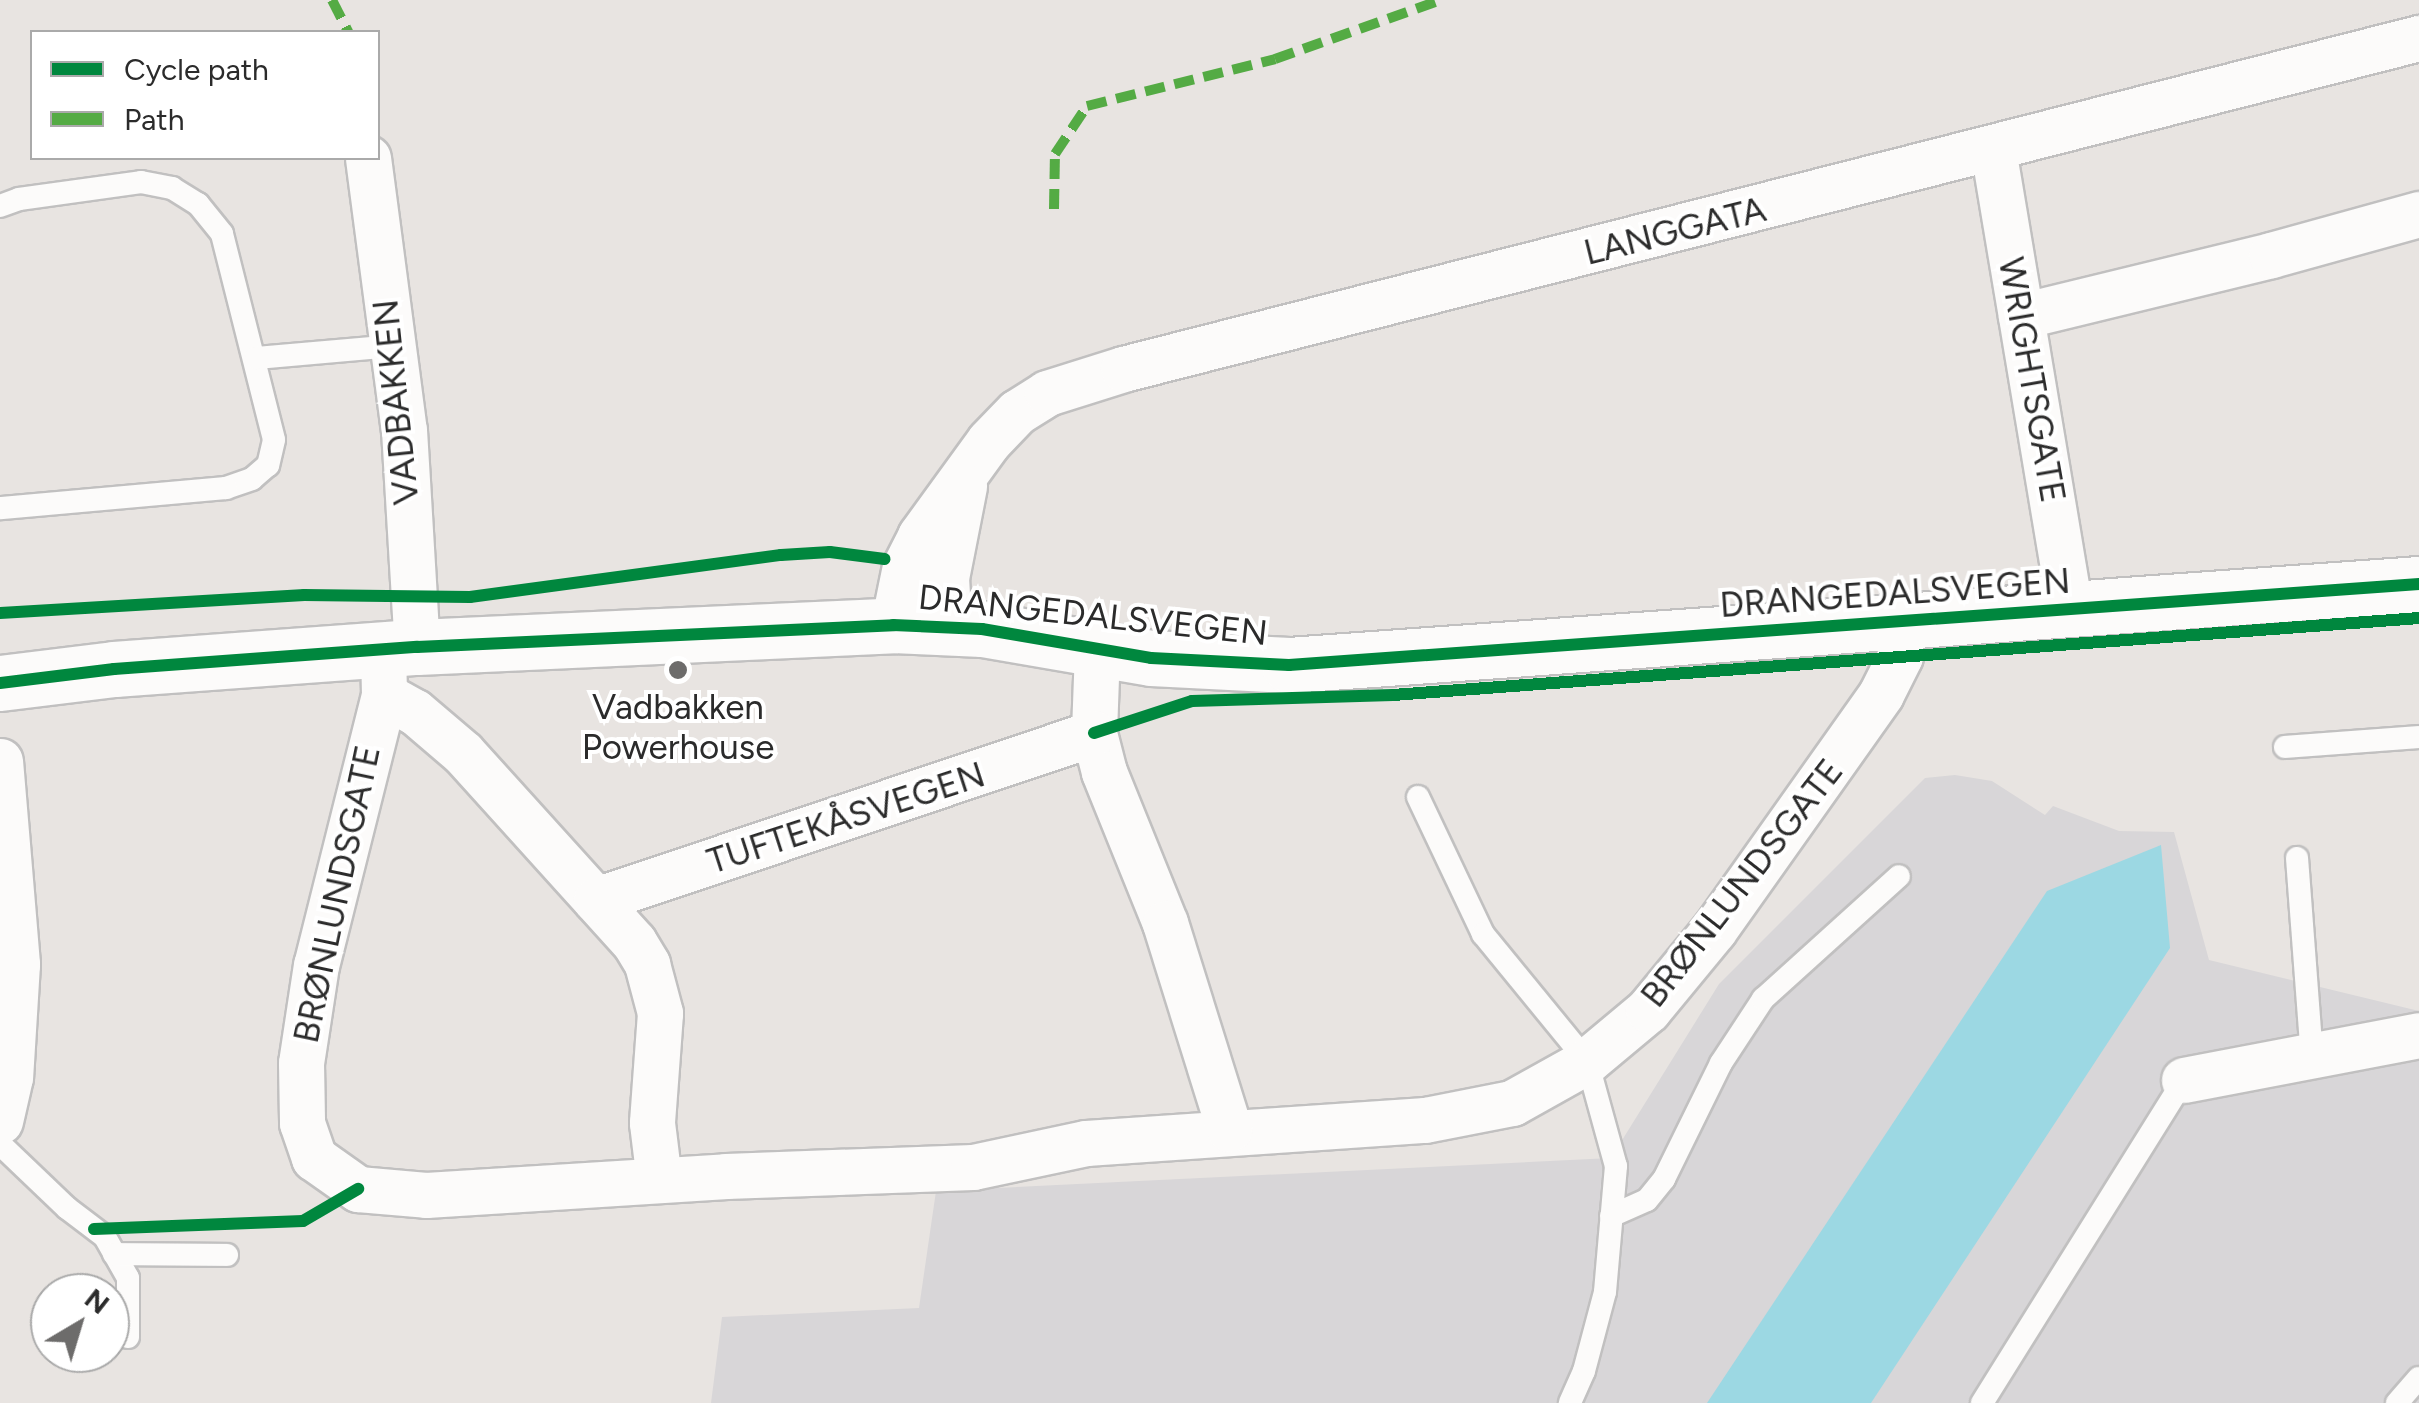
<!DOCTYPE html>
<html>
<head>
<meta charset="utf-8">
<style>
	body { margin:0 }
	#map { position:relative; width:2419px; height:1403px; overflow:hidden; background:#e8e4e1; font-family:Figtree,sans-serif }
	div>[style] { position:absolute }
	.industrial>* { inset:0; background:#d8d6d8 }
	.water>* { inset:0; background:#9cd8e3 }
	.roads { filter:drop-shadow(2px 0 #c1c0c0) drop-shadow(-2px 0 #c1c0c0) drop-shadow(0 2px #c1c0c0) drop-shadow(0 -2px #c1c0c0) }
	.lane>* { height:22px; margin:-11px; padding:0 11px; transform-origin:11px; border-radius:11px; background:#fcfbfa }
	.street>* { height:45px; margin:-22.5px; padding:0 22.5px; transform-origin:22.5px; border-radius:22.5px; background:#fcfbfa }
	.secondary>* { height:55px; margin:-27.5px; padding:0 27.5px; transform-origin:27.5px; border-radius:27.5px; background:#fcfbfa }
	.quiet>* { height:10px; margin-top:-5px; transform-origin:0; background:repeating-linear-gradient(90deg,#54ab44 0 20px,transparent 0 30px) }
	.cycleway>* { height:12px; margin:-6px; padding:0 6px; transform-origin:6px; border-radius:6px; background:#00873e }
	.dots>* { width:28px; height:28px; translate:-50% -50%; box-sizing:border-box; border:5px solid #fff; border-radius:50% }
	span { translate:-50% -50%; white-space:nowrap; text-align:center; line-height:1.15; -webkit-text-stroke:8px #fff; paint-order:stroke }
	.street-label { font-size:35px; color:#2b2b2b }
	.poi-label { font-size:35px; color:#2b2b2b }
	.legend { position:absolute; left:30px; top:30px; width:350px; height:130px; box-sizing:border-box; background:#fff; border:2px solid #aaa; margin:0; padding:12px 18px; list-style:none; font-size:30px; color:#2b2b2b }
	.legend li { display:flex; align-items:center; gap:20px; height:50px }
	.legend b { width:50px; border:2px solid #aaa }
	.north { position:absolute; left:30px; top:1273px; width:100px; height:100px; box-sizing:border-box; background:#fff; border:2px solid #aaa; border-radius:50%; rotate:38deg; font-size:28px; font-weight:700; line-height:40px; text-align:center; color:#2b2b2b }
	.north::after { content:''; display:block; margin:auto; width:35px; height:45px; background:#6d6c6b; clip-path:polygon(50% 0,100% 100%,50% 72%,0 100%) }
</style>
</head>
<body>
<div id="map">
	<div class="industrial">
		<div style="clip-path:polygon(1955px 775px,1992px 781px,2045px 815px,2053px 806px,2119px 831px,2174px 832px,2209px 960px,2419px 1011px,2419px 1403px,711px 1403px,722px 1317px,919px 1308px,936px 1191px,1611px 1158px,1719px 984px,1925px 778px)"></div>
	</div>
	<div class="water">
		<div style="clip-path:polygon(2161px 845px,2170px 948px,1871px 1403px,1707px 1403px,2047px 891px)"></div>
	</div>
	<div class="roads">
		<div class="lane">
			<div style="left:0;top:206px;width:20px;rotate:-20deg"></div>
			<div style="left:19px;top:199px;width:123px;rotate:-7.9deg"></div>
			<div style="left:141px;top:182px;width:32px;rotate:11deg"></div>
			<div style="left:172px;top:188px;width:31px;rotate:32deg"></div>
			<div style="left:198px;top:204px;width:38px;rotate:51deg"></div>
			<div style="left:222px;top:234px;width:212px;rotate:75.8deg"></div>
			<div style="left:274px;top:440px;width:26px;rotate:103deg"></div>
			<div style="left:268px;top:465px;width:21px;rotate:139deg"></div>
			<div style="left:252px;top:479px;width:28px;rotate:161deg"></div>
			<div style="left:226px;top:488px;width:227px;rotate:174.9deg"></div>
			<div style="left:256px;top:358px;width:137px;rotate:-5deg"></div>
			<div style="left:2285px;top:747px;width:134px;rotate:-4.3deg"></div>
			<div style="left:1418px;top:797px;width:152px;rotate:64.6deg"></div>
			<div style="left:1483px;top:934px;width:164px;rotate:50.7deg"></div>
			<div style="left:1587px;top:1061px;width:109px;rotate:74.6deg"></div>
			<div style="left:1616px;top:1166px;width:126px;rotate:95deg"></div>
			<div style="left:1605px;top:1292px;width:82px;rotate:104.9deg"></div>
			<div style="left:1584px;top:1371px;width:35px;rotate:114deg"></div>
			<div style="left:2297px;top:858px;width:200px;rotate:85.7deg"></div>
			<div style="left:0;top:1144px;width:93px;rotate:43.7deg"></div>
			<div style="left:67px;top:1208px;width:48px;rotate:37.3deg"></div>
			<div style="left:105px;top:1237px;width:47px;rotate:60.7deg"></div>
			<div style="left:128px;top:1278px;width:59px;rotate:90deg"></div>
			<div style="left:1611px;top:1216px;width:39px;rotate:-24deg"></div>
			<div style="left:1647px;top:1200px;width:27px;rotate:-51deg"></div>
			<div style="left:1664px;top:1179px;width:129px;rotate:-63.8deg"></div>
			<div style="left:1721px;top:1063px;width:77px;rotate:-56.7deg"></div>
			<div style="left:1763px;top:999px;width:183px;rotate:-42.1deg"></div>
			<div style="left:114px;top:1254px;width:113px;rotate:0.5deg"></div>
			<div style="left:1982px;top:1403px;width:381px;rotate:-58deg"></div>
			<div style="left:2397px;top:1403px;width:33px;rotate:-49deg"></div>
		</div>
		<div class="street">
			<div style="left:1993px;top:149px;width:467px;rotate:80.5deg"></div>
			<div style="left:368px;top:158px;width:274px;rotate:82.5deg"></div>
			<div style="left:404px;top:430px;width:217px;rotate:86.6deg"></div>
			<div style="left:2021px;top:316px;width:257px;rotate:-13.7deg"></div>
			<div style="left:2271px;top:255px;width:154px;rotate:-15.5deg"></div>
			<div style="left:893px;top:625px;width:60px;rotate:-78.5deg"></div>
			<div style="left:905px;top:566px;width:34px;rotate:-63deg"></div>
			<div style="left:920px;top:536px;width:117px;rotate:-54deg"></div>
			<div style="left:989px;top:441px;width:40px;rotate:-46deg"></div>
			<div style="left:1017px;top:412px;width:36px;rotate:-32deg"></div>
			<div style="left:1047px;top:393px;width:80px;rotate:-17.5deg"></div>
			<div style="left:1123px;top:369px;width:1338px;rotate:-14.33deg"></div>
			<div style="left:949px;top:627px;width:49px;rotate:-93.5deg"></div>
			<div style="left:946px;top:578px;width:94px;rotate:-78.9deg"></div>
			<div style="left:383px;top:650px;width:45px;rotate:88.7deg"></div>
			<div style="left:384px;top:695px;width:278px;rotate:104.1deg"></div>
			<div style="left:316px;top:965px;width:99px;rotate:98.7deg"></div>
			<div style="left:301px;top:1063px;width:60px;rotate:89deg"></div>
			<div style="left:302px;top:1123px;width:37px;rotate:71deg"></div>
			<div style="left:314px;top:1158px;width:54px;rotate:35.2deg"></div>
			<div style="left:358px;top:1189px;width:68px;rotate:5deg"></div>
			<div style="left:426px;top:1195px;width:301px;rotate:-3.6deg"></div>
			<div style="left:726px;top:1176px;width:247px;rotate:-2.1deg"></div>
			<div style="left:973px;top:1167px;width:116px;rotate:-12deg"></div>
			<div style="left:1086px;top:1143px;width:340px;rotate:-3.9deg"></div>
			<div style="left:1425px;top:1120px;width:89px;rotate:-11.1deg"></div>
			<div style="left:1512px;top:1103px;width:86px;rotate:-29.2deg"></div>
			<div style="left:1587px;top:1061px;width:80px;rotate:-39.9deg"></div>
			<div style="left:1648px;top:1010px;width:104px;rotate:-50.5deg"></div>
			<div style="left:1714px;top:930px;width:289px;rotate:-54.7deg"></div>
			<div style="left:1881px;top:694px;width:42px;rotate:-63.4deg"></div>
			<div style="left:1900px;top:656px;width:31px;rotate:-90deg"></div>
			<div style="left:1097px;top:650px;width:83px;rotate:92.1deg"></div>
			<div style="left:1094px;top:733px;width:40px;rotate:75.6deg"></div>
			<div style="left:1104px;top:772px;width:163px;rotate:68deg"></div>
			<div style="left:1165px;top:923px;width:216px;rotate:72.7deg"></div>
			<div style="left:384px;top:695px;width:35px;rotate:29deg"></div>
			<div style="left:415px;top:712px;width:63px;rotate:40.5deg"></div>
			<div style="left:463px;top:753px;width:255px;rotate:47.9deg"></div>
			<div style="left:634px;top:942px;width:26px;rotate:59deg"></div>
			<div style="left:647px;top:964px;width:51px;rotate:75.1deg"></div>
			<div style="left:660px;top:1013px;width:110px;rotate:94.2deg"></div>
			<div style="left:652px;top:1123px;width:57px;rotate:83deg"></div>
			<div style="left:0;top:761px;width:204px;rotate:85.2deg"></div>
			<div style="left:17px;top:964px;width:113px;rotate:93.5deg"></div>
			<div style="left:10px;top:1077px;width:45px;rotate:102.8deg"></div>
			<div style="left:596px;top:900px;width:525px;rotate:-18.54deg"></div>
			<div style="left:2184px;top:1080px;width:239px;rotate:-10.8deg"></div>
		</div>
		<div class="secondary">
			<div style="left:0;top:683px;width:115px;rotate:-7deg"></div>
			<div style="left:114px;top:669px;width:304px;rotate:-4.2deg"></div>
			<div style="left:417px;top:647px;width:477px;rotate:-2.6deg"></div>
			<div style="left:893px;top:625px;width:89px;rotate:2.6deg"></div>
			<div style="left:982px;top:629px;width:171px;rotate:9.7deg"></div>
			<div style="left:1151px;top:658px;width:138px;rotate:2.9deg"></div>
			<div style="left:1289px;top:665px;width:1133px;rotate:-4.1deg"></div>
		</div>
	</div>
	<div class="quiet">
		<div style="left:332px;top:0;width:36px;rotate:63deg"></div>
		<div style="left:1054px;top:209px;width:55px;rotate:-89deg"></div>
		<div style="left:1055px;top:154px;width:58px;rotate:-56.3deg"></div>
		<div style="left:1087px;top:106px;width:194px;rotate:-14deg"></div>
		<div style="left:1275px;top:59px;width:176px;rotate:-19.6deg"></div>
	</div>
	<div class="cycleway">
		<div style="left:0;top:613px;width:305px;rotate:-3.4deg"></div>
		<div style="left:304px;top:595px;width:166px;rotate:0.7deg"></div>
		<div style="left:470px;top:597px;width:314px;rotate:-7.7deg"></div>
		<div style="left:781px;top:555px;width:49px;rotate:-3.5deg"></div>
		<div style="left:830px;top:552px;width:55px;rotate:7.3deg"></div>
		<div style="left:0;top:683px;width:115px;rotate:-7deg"></div>
		<div style="left:114px;top:669px;width:304px;rotate:-4.2deg"></div>
		<div style="left:417px;top:647px;width:477px;rotate:-2.6deg"></div>
		<div style="left:893px;top:625px;width:89px;rotate:2.6deg"></div>
		<div style="left:982px;top:629px;width:171px;rotate:9.7deg"></div>
		<div style="left:1151px;top:658px;width:138px;rotate:2.9deg"></div>
		<div style="left:1289px;top:665px;width:1133px;rotate:-4.1deg"></div>
		<div style="left:1094px;top:733px;width:103px;rotate:-18.1deg"></div>
		<div style="left:1192px;top:701px;width:201px;rotate:-1.7deg"></div>
		<div style="left:1393px;top:695px;width:1029px;rotate:-4.29deg"></div>
		<div style="left:94px;top:1229px;width:209px;rotate:-2.2deg"></div>
		<div style="left:303px;top:1221px;width:64px;rotate:-30.2deg"></div>
	</div>
	<div class="dots">
		<div style="left:678px;top:670px;background:#6d6c6b"></div>
	</div>
	<div class="street-label">
		<span style="left:1675px;top:231px;rotate:-14deg">LANGGATA</span>
		<span style="left:2032px;top:380px;rotate:80deg">WRIGHTSGATE</span>
		<span style="left:396px;top:402px;rotate:-96deg">VADBAKKEN</span>
		<span style="left:1895px;top:593px;rotate:-4deg">DRANGEDALSVEGEN</span>
		<span style="left:1093px;top:615px;rotate:6deg">DRANGEDALSVEGEN</span>
		<span style="left:846px;top:818px;rotate:-18deg">TUFTEKÅSVEGEN</span>
		<span style="left:1742px;top:883px;rotate:-52deg">BRØNLUNDSGATE</span>
		<span style="left:337px;top:894px;rotate:-78deg">BRØNLUNDSGATE</span>
	</div>
	<div class="poi-label">
		<span style="left:678px;top:727px">Vadbakken<br>Powerhouse</span>
	</div>
	<ul class="legend">
	<li><b style="height:12px;background:#00873e"></b>Cycle path</li>
	<li><b style="height:12px;background:#54ab44"></b>Path</li>
	</ul>
	<div class="north">N</div>
</div>
</body>
</html>
